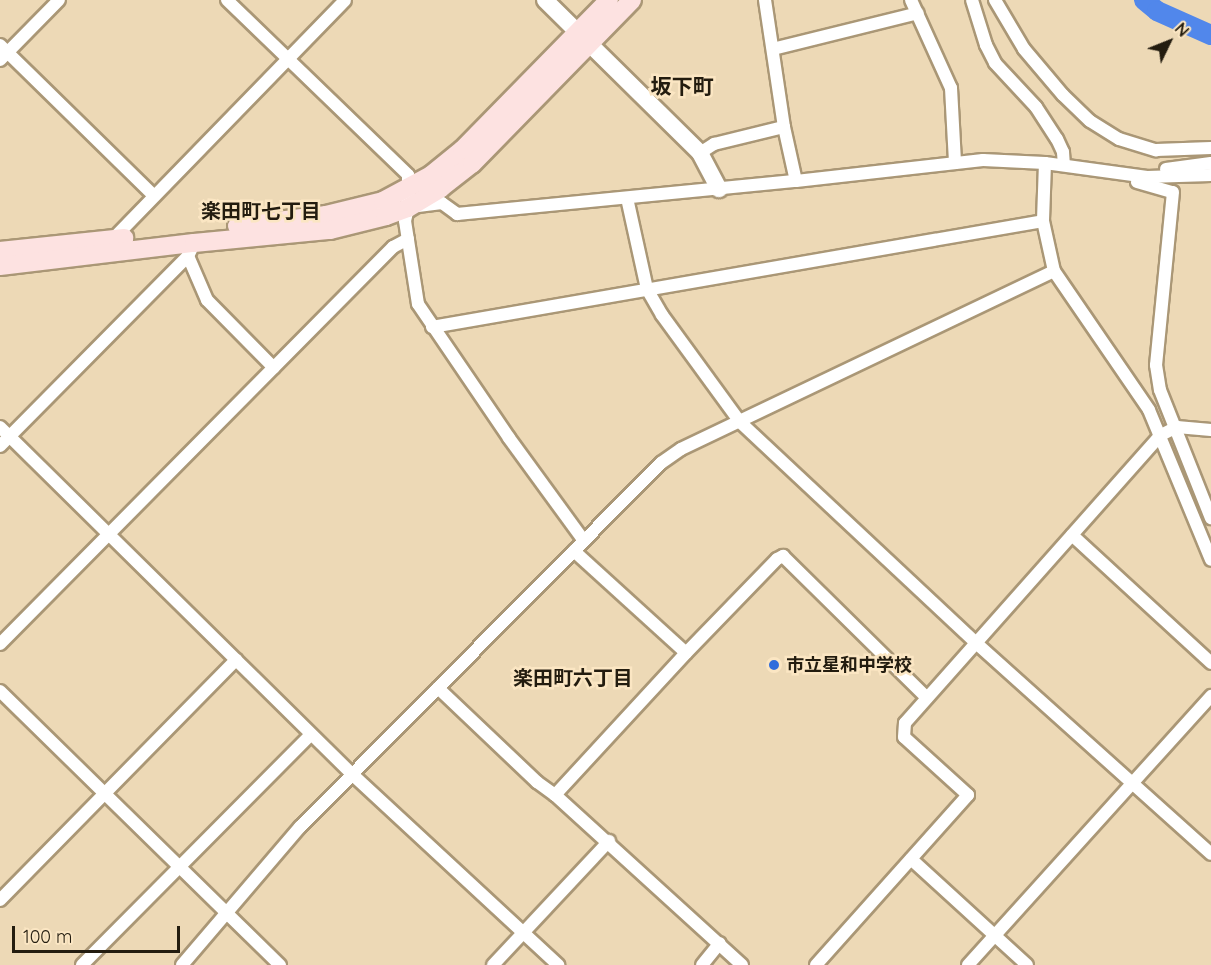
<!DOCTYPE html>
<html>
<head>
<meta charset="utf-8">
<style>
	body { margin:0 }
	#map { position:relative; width:1211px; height:965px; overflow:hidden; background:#edd9b6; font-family:Quicksand,"Noto Sans JP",sans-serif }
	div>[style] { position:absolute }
	.river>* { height:20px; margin:-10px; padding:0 10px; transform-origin:10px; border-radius:10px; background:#5187eb }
	.roads { filter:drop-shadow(2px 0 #aa9776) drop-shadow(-2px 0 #aa9776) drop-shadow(0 2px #aa9776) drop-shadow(0 -2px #aa9776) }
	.minor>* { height:12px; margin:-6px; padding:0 6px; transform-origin:6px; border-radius:6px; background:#fff }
	.tertiary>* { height:16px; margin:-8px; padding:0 8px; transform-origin:8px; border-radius:8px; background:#fff }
	.secondary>* { height:18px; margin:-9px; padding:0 9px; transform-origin:9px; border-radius:9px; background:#fde2e1 }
	.dots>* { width:16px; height:16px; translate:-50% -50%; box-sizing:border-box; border:3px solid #fbe6c3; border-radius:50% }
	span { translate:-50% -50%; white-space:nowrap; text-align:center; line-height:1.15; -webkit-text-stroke:5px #fbe6c3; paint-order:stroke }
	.poi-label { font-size:18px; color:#231c0f; font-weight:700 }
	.left { translate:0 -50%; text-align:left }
	.neighbourhood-label { font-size:20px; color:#231c0f; font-weight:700 }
	.quarter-label { font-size:21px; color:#231c0f; font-weight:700 }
	.north { position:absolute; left:1139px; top:12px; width:60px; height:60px; -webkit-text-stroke:4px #fbe6c3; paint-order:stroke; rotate:47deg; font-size:16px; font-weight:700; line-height:24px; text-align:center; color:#231c0f }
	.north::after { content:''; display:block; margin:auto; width:21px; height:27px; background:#231c0f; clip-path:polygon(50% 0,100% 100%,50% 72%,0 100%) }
	.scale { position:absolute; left:12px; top:926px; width:168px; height:27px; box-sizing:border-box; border:3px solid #231c0f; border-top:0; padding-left:8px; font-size:18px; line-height:21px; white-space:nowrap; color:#231c0f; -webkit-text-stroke:4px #fbe6c3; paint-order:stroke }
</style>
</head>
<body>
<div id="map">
	<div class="river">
		<div style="left:1144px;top:0;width:17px;rotate:40deg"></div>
		<div style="left:1157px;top:11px;width:59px;rotate:24deg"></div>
	</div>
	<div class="roads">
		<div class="minor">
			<div style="left:227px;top:0;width:252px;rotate:44deg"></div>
			<div style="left:408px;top:175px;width:33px;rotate:90deg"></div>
			<div style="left:408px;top:208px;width:13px;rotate:103deg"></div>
			<div style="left:405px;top:221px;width:84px;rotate:81.1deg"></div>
			<div style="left:418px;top:304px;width:162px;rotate:55.8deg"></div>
			<div style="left:509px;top:438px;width:127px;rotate:53.9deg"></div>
			<div style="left:765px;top:0;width:128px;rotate:81.5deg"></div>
			<div style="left:784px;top:127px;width:55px;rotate:77.5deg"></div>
			<div style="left:911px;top:0;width:97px;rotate:65.6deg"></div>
			<div style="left:951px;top:88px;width:75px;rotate:86.9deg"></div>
			<div style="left:972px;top:0;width:47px;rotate:72.7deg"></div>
			<div style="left:986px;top:45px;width:20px;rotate:63deg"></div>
			<div style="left:995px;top:63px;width:60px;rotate:47deg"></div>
			<div style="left:1036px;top:107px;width:38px;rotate:57deg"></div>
			<div style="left:1057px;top:139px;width:14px;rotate:65deg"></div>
			<div style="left:1063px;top:152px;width:13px;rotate:86deg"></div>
			<div style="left:995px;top:0;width:57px;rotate:59.4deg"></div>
			<div style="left:1024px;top:49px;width:60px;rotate:49.7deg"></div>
			<div style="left:1063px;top:95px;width:37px;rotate:44deg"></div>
			<div style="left:1090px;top:121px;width:34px;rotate:32deg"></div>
			<div style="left:1119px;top:139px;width:39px;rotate:17deg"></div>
			<div style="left:1156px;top:150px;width:55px;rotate:-2.1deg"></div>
			<div style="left:0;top:45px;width:214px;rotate:44.4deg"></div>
			<div style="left:773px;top:49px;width:149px;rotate:-13.9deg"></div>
			<div style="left:0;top:60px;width:84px;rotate:-45.5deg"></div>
			<div style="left:700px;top:153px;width:17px;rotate:-33deg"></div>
			<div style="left:714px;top:144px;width:72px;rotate:-13.7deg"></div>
			<div style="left:1045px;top:163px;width:58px;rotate:92deg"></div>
			<div style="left:1043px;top:221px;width:51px;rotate:77.6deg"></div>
			<div style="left:1054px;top:271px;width:168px;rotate:55.6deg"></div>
			<div style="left:1149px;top:410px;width:162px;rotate:67.5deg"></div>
			<div style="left:1166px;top:169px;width:45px;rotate:-7.6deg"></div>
			<div style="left:1137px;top:182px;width:37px;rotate:16deg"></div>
			<div style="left:1173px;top:192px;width:174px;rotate:95.6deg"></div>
			<div style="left:1156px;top:365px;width:25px;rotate:81deg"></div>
			<div style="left:1160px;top:390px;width:138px;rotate:68.3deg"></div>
			<div style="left:627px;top:198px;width:93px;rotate:77.6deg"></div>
			<div style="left:647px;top:289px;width:30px;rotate:60deg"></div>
			<div style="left:662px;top:315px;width:132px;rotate:53.9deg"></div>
			<div style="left:740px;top:422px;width:322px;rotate:43.1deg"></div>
			<div style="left:975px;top:642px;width:317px;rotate:41.9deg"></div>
			<div style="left:418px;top:206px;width:24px;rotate:-7deg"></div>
			<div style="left:442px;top:203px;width:19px;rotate:36deg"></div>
			<div style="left:457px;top:214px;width:341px;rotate:-5.6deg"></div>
			<div style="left:796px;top:181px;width:188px;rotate:-6.4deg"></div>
			<div style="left:983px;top:160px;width:62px;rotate:2.8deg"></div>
			<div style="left:1045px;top:163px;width:103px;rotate:7.8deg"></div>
			<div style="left:1147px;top:177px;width:64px;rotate:-1.8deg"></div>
			<div style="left:112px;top:240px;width:334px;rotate:-45.8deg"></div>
			<div style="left:191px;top:250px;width:7px;rotate:117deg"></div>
			<div style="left:188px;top:256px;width:48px;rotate:66.6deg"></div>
			<div style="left:207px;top:300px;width:95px;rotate:45.4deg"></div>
			<div style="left:432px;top:327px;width:620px;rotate:-9.84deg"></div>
			<div style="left:0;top:427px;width:496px;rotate:44.6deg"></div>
			<div style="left:353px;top:775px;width:280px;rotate:42.8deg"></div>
			<div style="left:0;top:446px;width:267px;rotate:-45.3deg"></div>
			<div style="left:1072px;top:535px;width:189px;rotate:42.6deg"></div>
			<div style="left:574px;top:551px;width:151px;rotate:42.3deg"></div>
			<div style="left:0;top:644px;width:559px;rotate:-45.29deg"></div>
			<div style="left:393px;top:247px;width:17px;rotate:-28deg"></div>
			<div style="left:438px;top:688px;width:137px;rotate:43.5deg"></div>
			<div style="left:537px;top:782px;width:22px;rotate:36deg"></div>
			<div style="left:0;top:691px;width:392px;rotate:44.4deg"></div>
			<div style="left:911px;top:859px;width:157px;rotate:42.4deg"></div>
			<div style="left:0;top:900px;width:337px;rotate:-45.5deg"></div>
			<div style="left:82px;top:965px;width:325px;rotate:-45.2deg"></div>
			<div style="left:182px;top:965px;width:182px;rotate:-49.5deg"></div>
			<div style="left:300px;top:827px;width:513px;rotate:-45.24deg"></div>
			<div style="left:661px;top:463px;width:24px;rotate:-35deg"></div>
			<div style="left:681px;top:449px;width:413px;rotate:-25.5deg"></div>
			<div style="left:493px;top:965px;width:170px;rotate:-46.9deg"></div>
			<div style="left:702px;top:965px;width:28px;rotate:-51deg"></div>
			<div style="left:742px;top:965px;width:253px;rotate:-137.7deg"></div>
			<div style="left:555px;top:795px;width:193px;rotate:-47.3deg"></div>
			<div style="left:686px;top:653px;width:131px;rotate:-45.9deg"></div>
			<div style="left:777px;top:559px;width:7px;rotate:-27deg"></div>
			<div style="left:783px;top:556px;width:202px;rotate:44.6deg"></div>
			<div style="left:816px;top:965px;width:228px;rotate:-48.2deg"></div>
			<div style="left:968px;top:795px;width:86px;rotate:-137.8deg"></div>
			<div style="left:904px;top:737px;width:14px;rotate:-86deg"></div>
			<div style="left:905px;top:723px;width:385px;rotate:-48.4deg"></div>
			<div style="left:1161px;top:435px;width:18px;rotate:-27deg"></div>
			<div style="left:1177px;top:427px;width:34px;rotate:5deg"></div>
			<div style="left:968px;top:965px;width:363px;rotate:-47.9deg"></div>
		</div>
		<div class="tertiary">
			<div style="left:545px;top:0;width:218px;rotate:44.6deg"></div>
			<div style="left:700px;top:153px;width:41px;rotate:62.2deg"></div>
		</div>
		<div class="secondary">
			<div style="left:237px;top:226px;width:90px;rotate:-7deg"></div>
			<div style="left:326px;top:215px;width:59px;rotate:-13.8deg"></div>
			<div style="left:383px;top:201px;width:55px;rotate:-28.4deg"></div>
			<div style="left:431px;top:175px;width:40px;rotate:-39deg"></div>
			<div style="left:462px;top:150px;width:210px;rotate:-45.6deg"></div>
			<div style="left:0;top:251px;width:125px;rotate:-6deg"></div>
			<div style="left:0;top:266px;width:195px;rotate:-6.8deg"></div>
			<div style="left:194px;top:243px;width:137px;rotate:-5.5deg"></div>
			<div style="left:330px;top:230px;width:58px;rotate:-14deg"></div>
			<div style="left:386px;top:216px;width:23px;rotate:-20deg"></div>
			<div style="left:408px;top:208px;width:39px;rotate:-31deg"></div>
			<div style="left:441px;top:188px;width:39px;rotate:-38deg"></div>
			<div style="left:472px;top:164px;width:229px;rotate:-45.7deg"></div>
		</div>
	</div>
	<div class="dots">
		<div style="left:774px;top:665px;background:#316ddb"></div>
	</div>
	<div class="poi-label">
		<span class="left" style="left:786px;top:665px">市立星和中学校</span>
	</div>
	<div class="neighbourhood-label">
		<span style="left:261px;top:210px">楽田町七丁目</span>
		<span style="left:573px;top:677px">楽田町六丁目</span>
	</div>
	<div class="quarter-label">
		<span style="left:682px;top:86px">坂下町</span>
	</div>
	<div class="north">N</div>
	<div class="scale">100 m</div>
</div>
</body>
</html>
